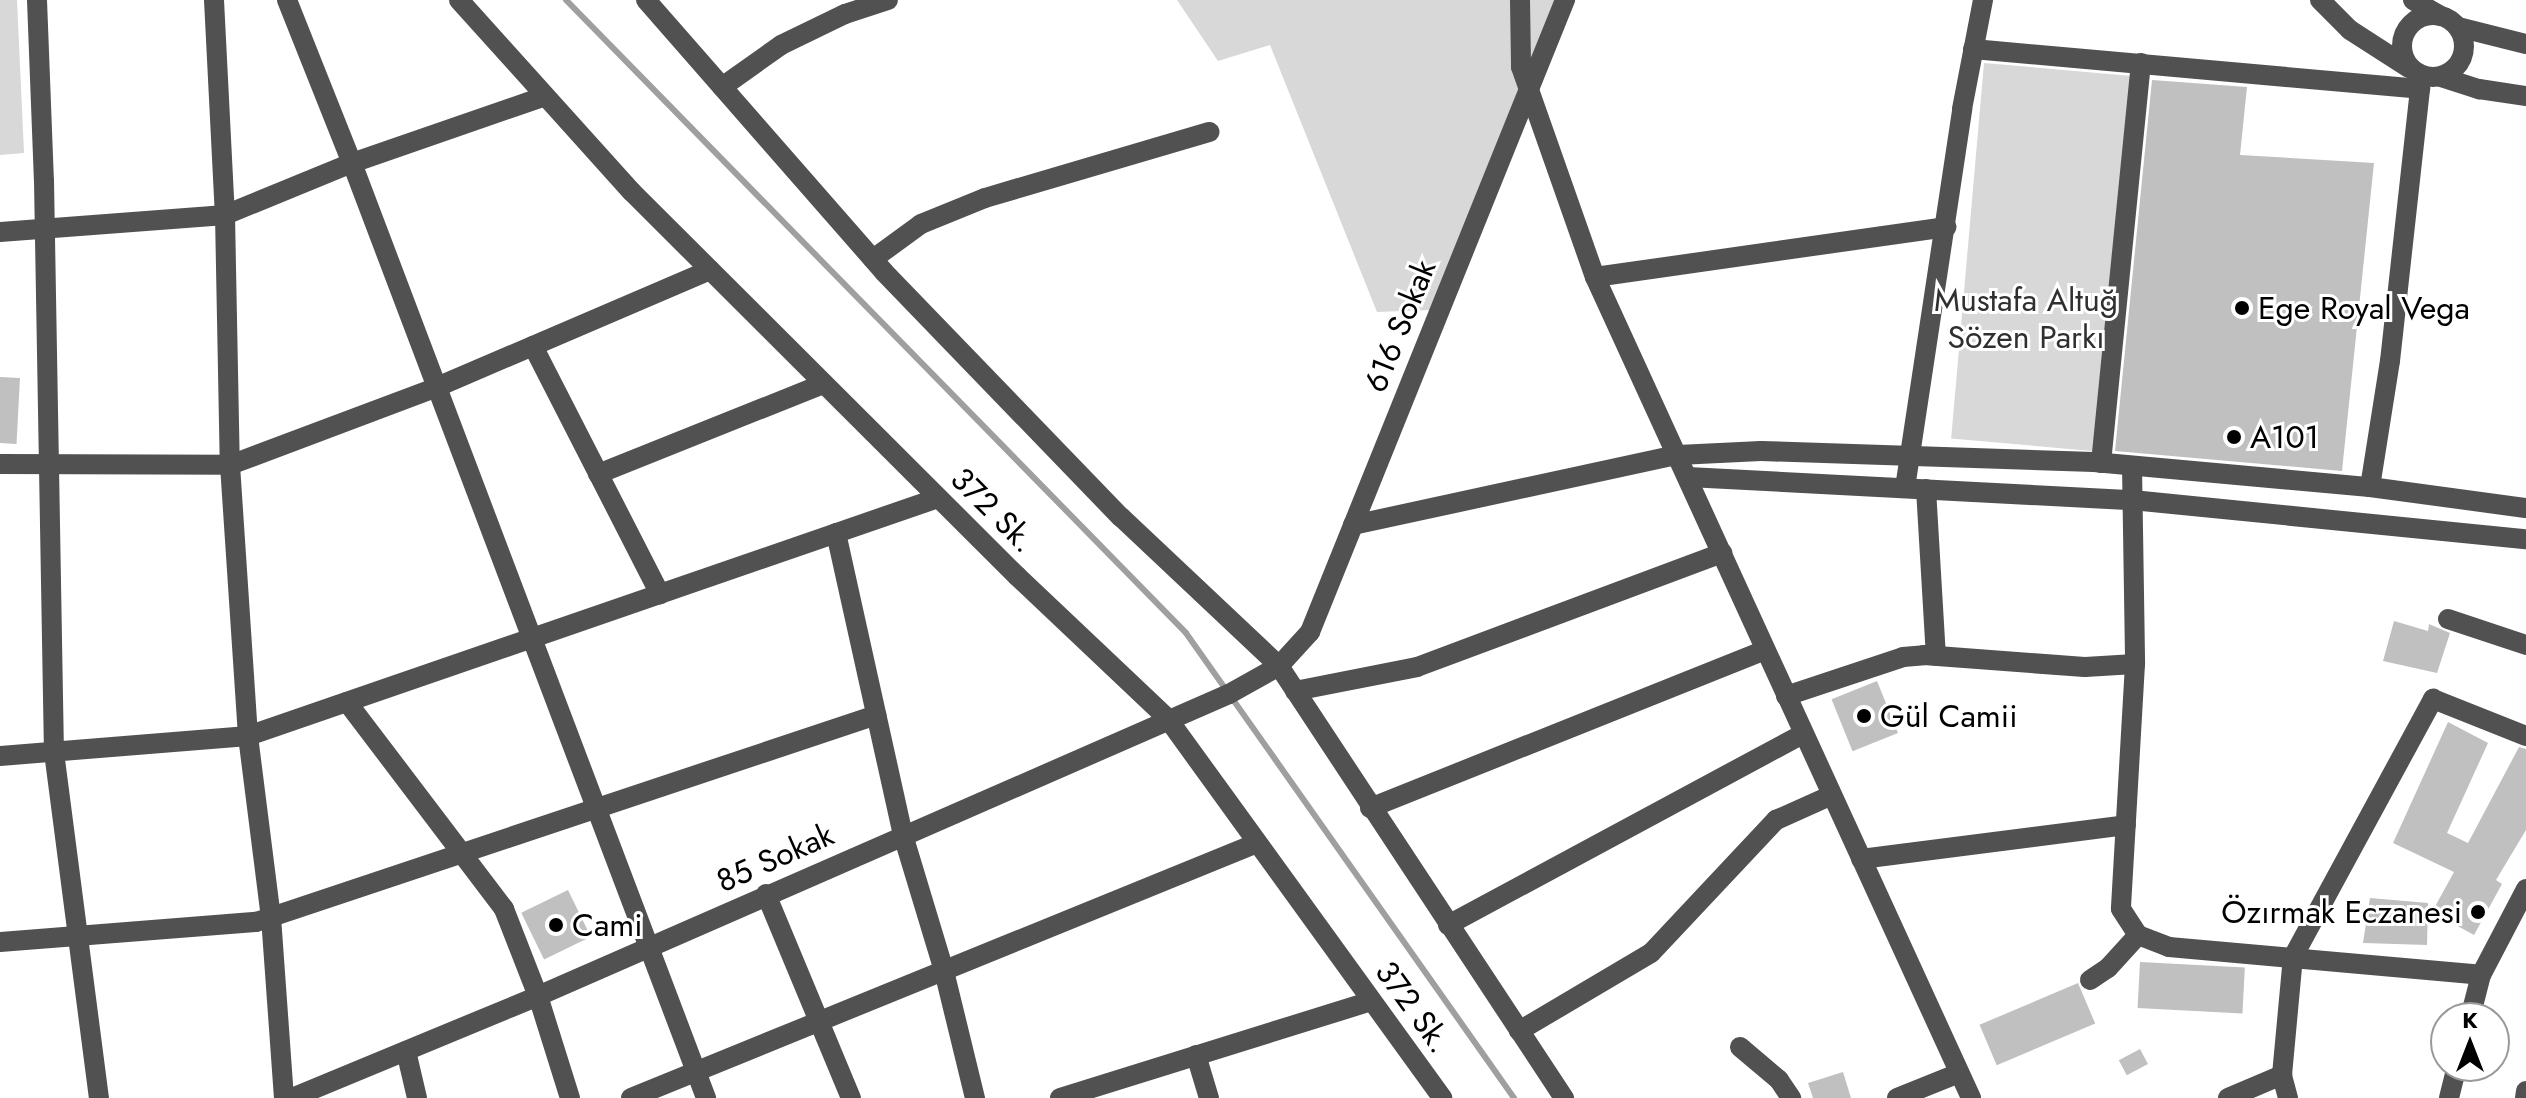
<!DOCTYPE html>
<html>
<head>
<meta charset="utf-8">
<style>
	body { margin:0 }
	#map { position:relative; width:2526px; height:1098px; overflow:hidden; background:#fff; font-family:Jost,sans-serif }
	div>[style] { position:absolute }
	.green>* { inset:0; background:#d8d8d8; transform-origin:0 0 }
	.stream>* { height:6px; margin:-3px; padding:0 3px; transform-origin:3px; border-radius:3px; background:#9f9f9f }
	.building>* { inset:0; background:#c0c0c0; transform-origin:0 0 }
	.minor>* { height:20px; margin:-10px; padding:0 10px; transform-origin:10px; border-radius:10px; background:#515151 }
	.minor>.ring { margin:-10px; padding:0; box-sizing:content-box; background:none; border:20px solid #515151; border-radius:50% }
	.dots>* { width:22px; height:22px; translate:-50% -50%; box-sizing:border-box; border:4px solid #fff; border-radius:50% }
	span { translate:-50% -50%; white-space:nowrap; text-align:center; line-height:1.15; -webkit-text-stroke:6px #fff; paint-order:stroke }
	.park-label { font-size:32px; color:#2f2f2f }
	.poi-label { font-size:32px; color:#000 }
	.left { translate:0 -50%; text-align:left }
	.right { translate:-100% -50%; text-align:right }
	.street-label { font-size:32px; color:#000 }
	.north { position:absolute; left:2430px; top:1002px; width:80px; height:80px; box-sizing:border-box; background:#fff; border:2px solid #999; border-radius:50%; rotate:0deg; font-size:22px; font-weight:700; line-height:32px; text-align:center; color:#000 }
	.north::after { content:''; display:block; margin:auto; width:28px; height:36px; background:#000; clip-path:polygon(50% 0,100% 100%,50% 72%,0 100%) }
</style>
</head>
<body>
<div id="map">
	<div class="green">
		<div style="clip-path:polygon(0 0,17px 0,24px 153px,0 155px)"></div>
		<div style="clip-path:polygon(1177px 0,1557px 0,1430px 310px,1377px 312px,1270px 45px,1218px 61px)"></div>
		<div style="left:1984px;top:63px;width:151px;height:377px;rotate:5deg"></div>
	</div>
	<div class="stream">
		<div style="left:566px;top:0;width:886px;rotate:45.59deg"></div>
		<div style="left:1186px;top:633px;width:569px;rotate:54.8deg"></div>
	</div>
	<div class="building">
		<div style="clip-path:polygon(2152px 80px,2247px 87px,2240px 155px,2374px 163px,2342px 471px,2115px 451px)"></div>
		<div style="left:0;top:377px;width:20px;height:66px;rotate:3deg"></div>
		<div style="clip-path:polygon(2394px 621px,2428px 631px,2429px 624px,2450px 633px,2437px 673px,2383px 661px)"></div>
		<div style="left:1877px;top:681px;width:56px;height:49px;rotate:68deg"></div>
		<div style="clip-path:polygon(2448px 722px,2488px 743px,2447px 833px,2468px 843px,2519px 747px,2526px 749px,2526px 830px,2496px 880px,2502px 884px,2474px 935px,2432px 912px,2454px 872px,2393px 843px)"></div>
		<div style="left:568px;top:890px;width:52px;height:52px;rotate:64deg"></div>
		<div style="clip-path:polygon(2370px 898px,2428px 903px,2427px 945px,2363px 943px)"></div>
		<div style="left:2140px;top:962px;width:105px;height:46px;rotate:3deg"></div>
		<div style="left:2078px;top:983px;width:44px;height:107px;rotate:67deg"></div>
		<div style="left:2140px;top:1049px;width:17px;height:24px;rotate:62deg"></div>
		<div style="clip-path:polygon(1843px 1072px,1851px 1098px,1813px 1098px,1808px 1083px)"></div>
	</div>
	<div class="minor">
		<div style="left:37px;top:0;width:181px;rotate:87.8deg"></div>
		<div style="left:44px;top:181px;width:571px;rotate:89deg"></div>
		<div style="left:54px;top:752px;width:349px;rotate:82.6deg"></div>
		<div style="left:214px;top:0;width:215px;rotate:87.1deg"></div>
		<div style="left:225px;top:215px;width:250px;rotate:88.9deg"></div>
		<div style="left:230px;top:465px;width:272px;rotate:86.2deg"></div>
		<div style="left:248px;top:736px;width:182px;rotate:82.8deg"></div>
		<div style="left:271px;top:917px;width:181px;rotate:85.9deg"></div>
		<div style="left:287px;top:0;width:175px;rotate:68.3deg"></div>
		<div style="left:352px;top:163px;width:1000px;rotate:69.26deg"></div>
		<div style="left:459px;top:0;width:258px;rotate:48deg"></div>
		<div style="left:632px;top:192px;width:544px;rotate:44.93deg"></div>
		<div style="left:1017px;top:576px;width:208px;rotate:43.4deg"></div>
		<div style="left:1168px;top:719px;width:468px;rotate:54.1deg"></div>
		<div style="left:646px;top:0;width:361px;rotate:48.8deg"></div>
		<div style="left:884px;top:272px;width:341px;rotate:46deg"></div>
		<div style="left:1121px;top:517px;width:217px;rotate:43.3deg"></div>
		<div style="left:1279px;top:666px;width:518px;rotate:56.59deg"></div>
		<div style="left:1520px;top:0;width:67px;rotate:89.1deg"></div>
		<div style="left:1521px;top:67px;width:223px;rotate:70.6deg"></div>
		<div style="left:1595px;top:277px;width:903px;rotate:65.39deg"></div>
		<div style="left:2320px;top:0;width:42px;rotate:45deg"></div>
		<div style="left:2350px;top:30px;width:70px;rotate:32.8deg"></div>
		<div style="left:2413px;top:0;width:32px;rotate:30deg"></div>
		<div class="ring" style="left:2402px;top:15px;width:42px;height:42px"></div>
		<div style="left:2458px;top:27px;width:70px;rotate:14deg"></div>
		<div style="left:1973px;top:49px;width:449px;rotate:5.1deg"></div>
		<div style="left:2441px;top:77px;width:40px;rotate:18deg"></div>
		<div style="left:2479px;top:89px;width:48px;rotate:8.5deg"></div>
		<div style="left:722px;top:87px;width:72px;rotate:-35.4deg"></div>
		<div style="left:781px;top:45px;width:71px;rotate:-25.8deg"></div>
		<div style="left:845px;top:14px;width:45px;rotate:-18deg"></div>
		<div style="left:0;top:232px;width:226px;rotate:-4.3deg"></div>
		<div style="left:225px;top:215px;width:137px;rotate:-22.3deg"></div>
		<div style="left:352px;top:163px;width:204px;rotate:-19.1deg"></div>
		<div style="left:873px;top:259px;width:59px;rotate:-36.1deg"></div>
		<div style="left:921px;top:224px;width:69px;rotate:-22.1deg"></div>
		<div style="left:985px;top:198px;width:234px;rotate:-16.4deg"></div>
		<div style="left:1595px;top:277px;width:355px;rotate:-8.1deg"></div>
		<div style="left:533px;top:346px;width:279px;rotate:62.9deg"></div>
		<div style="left:2101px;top:463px;width:402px;rotate:-84.3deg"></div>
		<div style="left:0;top:464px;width:230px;rotate:0.2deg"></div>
		<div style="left:230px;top:465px;width:221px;rotate:-20.6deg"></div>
		<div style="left:437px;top:387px;width:297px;rotate:-23.2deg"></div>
		<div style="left:2132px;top:466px;width:198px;rotate:89.1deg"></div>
		<div style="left:2135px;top:664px;width:245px;rotate:93.3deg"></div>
		<div style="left:2121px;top:909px;width:31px;rotate:57deg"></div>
		<div style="left:2138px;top:935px;width:33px;rotate:21deg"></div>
		<div style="left:2169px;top:947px;width:313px;rotate:5.1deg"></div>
		<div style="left:598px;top:474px;width:242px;rotate:-21.8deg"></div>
		<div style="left:1688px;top:477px;width:445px;rotate:3deg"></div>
		<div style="left:2132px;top:500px;width:396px;rotate:5.7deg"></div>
		<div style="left:2370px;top:487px;width:128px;rotate:-81deg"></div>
		<div style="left:2390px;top:361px;width:285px;rotate:-83.7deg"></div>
		<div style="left:1905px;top:488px;width:383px;rotate:-81.4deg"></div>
		<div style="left:1962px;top:109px;width:111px;rotate:-79.1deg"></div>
		<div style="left:1926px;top:489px;width:167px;rotate:86.6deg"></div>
		<div style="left:1353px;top:525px;width:332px;rotate:-12.2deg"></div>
		<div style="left:1678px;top:455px;width:83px;rotate:-2.8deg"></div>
		<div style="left:1761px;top:451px;width:333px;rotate:1.9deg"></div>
		<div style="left:2094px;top:462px;width:277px;rotate:5.2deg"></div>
		<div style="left:2370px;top:487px;width:157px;rotate:7.7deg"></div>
		<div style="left:836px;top:533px;width:309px;rotate:77.5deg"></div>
		<div style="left:903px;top:835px;width:142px;rotate:73.2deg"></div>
		<div style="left:944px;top:971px;width:131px;rotate:76.3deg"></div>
		<div style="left:2448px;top:619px;width:82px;rotate:18.4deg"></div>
		<div style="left:1295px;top:691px;width:124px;rotate:-11.1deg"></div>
		<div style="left:1417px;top:667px;width:326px;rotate:-20.5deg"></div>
		<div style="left:1786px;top:696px;width:123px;rotate:-18.4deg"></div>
		<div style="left:1903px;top:657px;width:21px;rotate:-5deg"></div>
		<div style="left:1924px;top:655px;width:161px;rotate:4.3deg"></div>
		<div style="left:2085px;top:667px;width:50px;rotate:-3.4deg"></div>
		<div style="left:347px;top:702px;width:260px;rotate:52.8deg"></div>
		<div style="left:504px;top:909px;width:93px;rotate:68.7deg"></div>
		<div style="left:538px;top:996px;width:107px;rotate:72.6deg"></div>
		<div style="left:0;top:756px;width:249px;rotate:-4.6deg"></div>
		<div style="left:248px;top:736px;width:730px;rotate:-19.03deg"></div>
		<div style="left:1370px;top:808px;width:425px;rotate:-21.8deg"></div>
		<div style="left:1861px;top:859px;width:267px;rotate:-7.3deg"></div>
		<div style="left:766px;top:894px;width:221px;rotate:67.4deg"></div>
		<div style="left:1448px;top:925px;width:403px;rotate:-28.3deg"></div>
		<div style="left:0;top:942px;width:257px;rotate:-4.5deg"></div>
		<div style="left:256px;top:922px;width:654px;rotate:-18.46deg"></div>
		<div style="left:2090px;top:980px;width:22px;rotate:-34deg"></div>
		<div style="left:2108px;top:968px;width:45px;rotate:-47.7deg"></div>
		<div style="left:2470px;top:1018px;width:44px;rotate:-75.7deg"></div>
		<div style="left:2481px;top:975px;width:97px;rotate:-62.4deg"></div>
		<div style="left:1519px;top:1031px;width:153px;rotate:-30.6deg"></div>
		<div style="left:1651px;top:953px;width:183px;rotate:-46.8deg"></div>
		<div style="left:1776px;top:820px;width:61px;rotate:-24.1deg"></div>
		<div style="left:1740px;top:1047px;width:51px;rotate:40.2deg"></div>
		<div style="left:1779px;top:1080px;width:22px;rotate:56deg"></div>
		<div style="left:406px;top:1051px;width:48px;rotate:76.8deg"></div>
		<div style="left:1196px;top:1055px;width:45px;rotate:73.2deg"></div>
		<div style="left:292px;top:1098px;width:266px;rotate:-22.5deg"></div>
		<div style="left:538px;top:996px;width:754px;rotate:-23.61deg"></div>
		<div style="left:1229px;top:694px;width:57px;rotate:-29.2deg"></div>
		<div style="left:1279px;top:666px;width:46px;rotate:-47.6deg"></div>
		<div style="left:1310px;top:632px;width:682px;rotate:-68.03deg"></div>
		<div style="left:631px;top:1098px;width:676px;rotate:-22.16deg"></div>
		<div style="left:1060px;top:1098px;width:326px;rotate:-17.3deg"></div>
		<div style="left:1897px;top:1098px;width:67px;rotate:-22deg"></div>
		<div style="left:2228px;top:1098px;width:59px;rotate:-23.1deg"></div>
		<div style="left:2288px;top:1098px;width:24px;rotate:-105deg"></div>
		<div style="left:2282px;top:1075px;width:119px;rotate:-84.7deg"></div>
		<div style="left:2293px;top:957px;width:294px;rotate:-61.5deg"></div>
		<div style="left:2433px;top:699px;width:100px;rotate:21.7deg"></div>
		<div style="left:2449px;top:1098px;width:33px;rotate:-76deg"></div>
		<div style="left:2525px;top:1098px;width:7px;rotate:-82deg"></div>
	</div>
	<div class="dots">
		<div style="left:2242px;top:308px;background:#000"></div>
		<div style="left:2234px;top:437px;background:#000"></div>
		<div style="left:1864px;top:716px;background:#000"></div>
		<div style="left:2478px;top:912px;background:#000"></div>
		<div style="left:556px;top:925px;background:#000"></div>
	</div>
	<div class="park-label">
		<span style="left:2026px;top:319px">Mustafa Altuğ<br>Sözen Parkı</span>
	</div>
	<div class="poi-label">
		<span class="left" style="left:2258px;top:308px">Ege Royal Vega</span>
		<span class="left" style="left:2250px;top:437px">A101</span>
		<span class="left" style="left:1880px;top:716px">Gül Camii</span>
		<span class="right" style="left:2462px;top:912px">Özırmak Eczanesi</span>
		<span class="left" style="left:572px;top:925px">Cami</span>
	</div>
	<div class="street-label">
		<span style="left:1400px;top:326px;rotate:-68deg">616 Sokak</span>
		<span style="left:993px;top:510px;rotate:45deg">372 Sk.</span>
		<span style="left:775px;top:858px;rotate:-24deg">85 Sokak</span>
		<span style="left:1413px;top:1007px;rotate:54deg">372 Sk.</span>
	</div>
	<div class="north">K</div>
</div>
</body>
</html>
